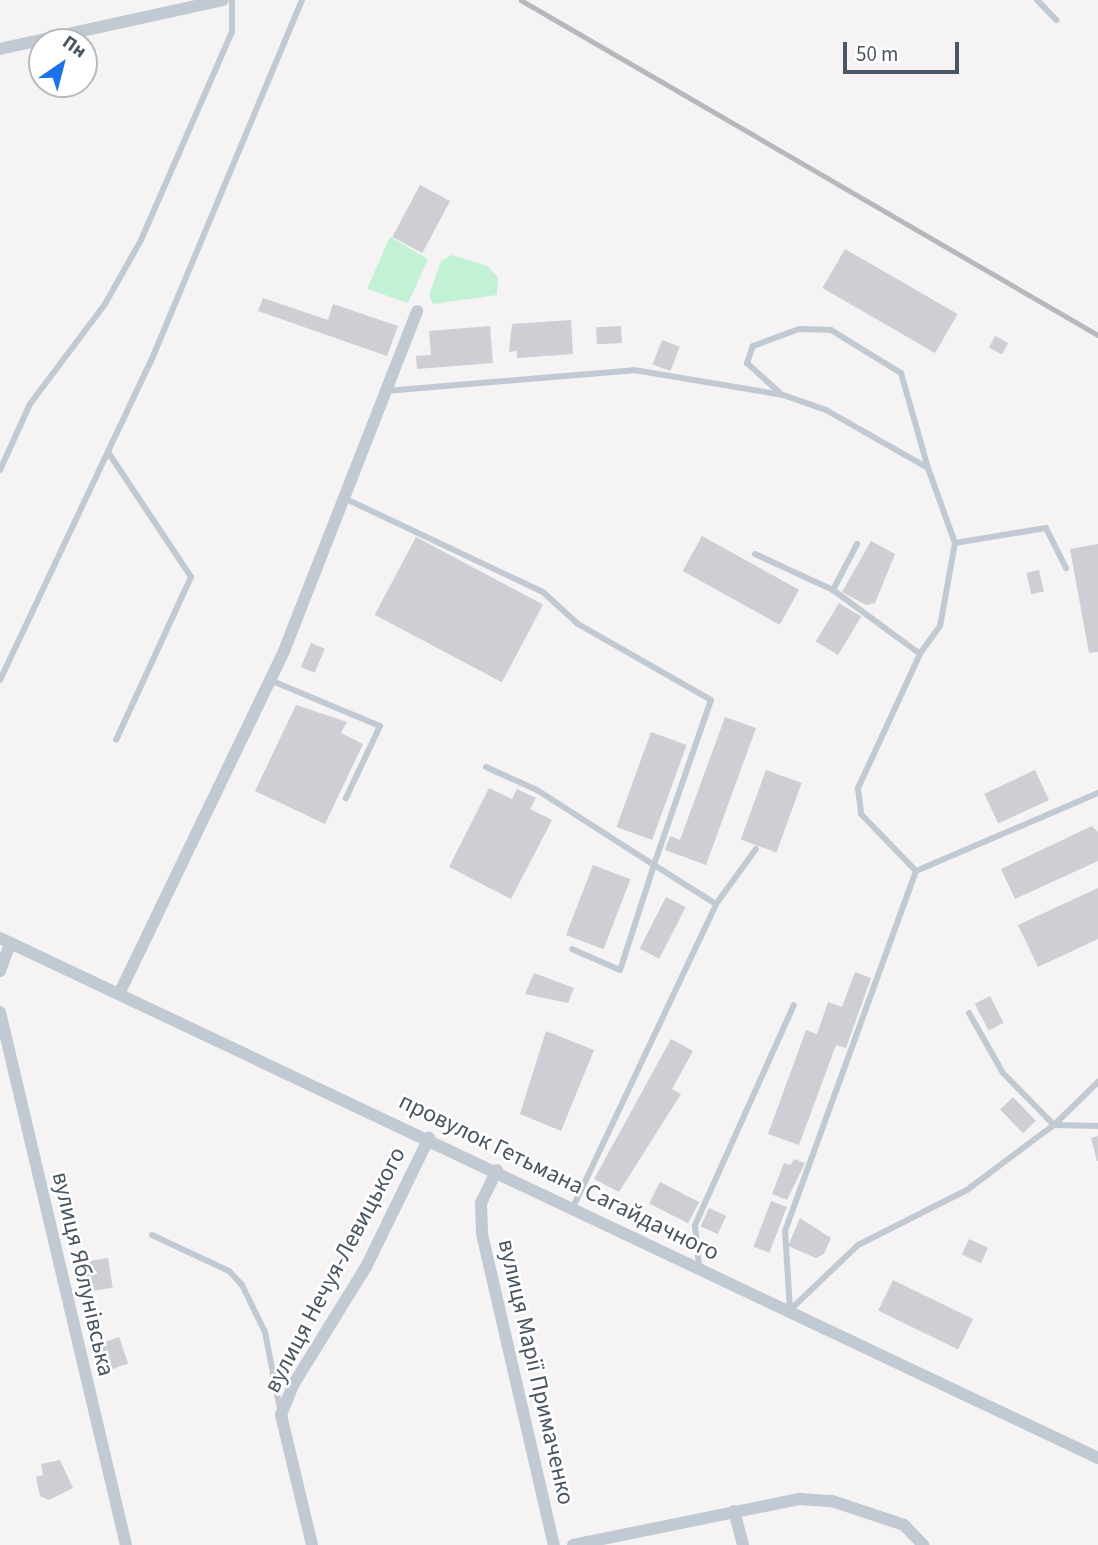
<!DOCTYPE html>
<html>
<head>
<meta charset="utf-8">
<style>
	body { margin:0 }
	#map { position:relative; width:1098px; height:1545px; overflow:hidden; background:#f5f3f3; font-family:"Source Sans 3",sans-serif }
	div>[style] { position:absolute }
	.green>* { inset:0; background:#c3f1d5 }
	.building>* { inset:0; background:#cdcfd5; transform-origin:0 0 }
	.service>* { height:6px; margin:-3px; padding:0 3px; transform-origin:3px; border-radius:3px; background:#c1cad2 }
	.minor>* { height:12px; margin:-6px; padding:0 6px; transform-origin:6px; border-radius:6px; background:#c1cad2 }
	.rail>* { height:4.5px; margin:-2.25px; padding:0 2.25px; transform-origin:2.25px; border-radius:2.25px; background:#b5b8bd }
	span { translate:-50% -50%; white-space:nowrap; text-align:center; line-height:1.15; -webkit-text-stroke:5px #fff; paint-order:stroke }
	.street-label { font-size:24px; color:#4a5661 }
	.north { position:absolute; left:28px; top:28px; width:70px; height:70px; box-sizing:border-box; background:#fff; border:2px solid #b7bbc0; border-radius:50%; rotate:35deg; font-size:19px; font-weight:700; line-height:28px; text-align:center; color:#4a5661 }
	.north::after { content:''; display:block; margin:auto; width:24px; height:32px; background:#1a73e8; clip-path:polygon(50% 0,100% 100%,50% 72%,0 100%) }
	.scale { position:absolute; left:843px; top:42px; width:116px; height:32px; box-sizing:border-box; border:4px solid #4a5661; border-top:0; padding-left:9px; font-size:21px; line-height:24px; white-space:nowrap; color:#4a5661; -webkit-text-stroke:5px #fff; paint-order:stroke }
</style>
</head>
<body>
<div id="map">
	<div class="green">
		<div style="clip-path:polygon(390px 237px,428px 259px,408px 303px,367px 289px)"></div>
		<div style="clip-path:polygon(452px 255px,488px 266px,498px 278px,497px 295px,433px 304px,429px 295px,441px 261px)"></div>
	</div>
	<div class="building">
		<div style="left:420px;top:185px;width:34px;height:59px;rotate:28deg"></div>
		<div style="left:845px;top:249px;width:130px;height:45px;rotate:30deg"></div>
		<div style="clip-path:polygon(263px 298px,328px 320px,333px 304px,398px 326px,387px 356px,258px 311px)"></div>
		<div style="clip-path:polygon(571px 320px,573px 354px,517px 358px,517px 351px,509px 352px,512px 324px)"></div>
		<div style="clip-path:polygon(490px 326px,493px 363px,417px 369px,416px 356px,431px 355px,429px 331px)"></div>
		<div style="left:621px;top:326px;width:17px;height:25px;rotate:87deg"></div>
		<div style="left:995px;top:336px;width:15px;height:13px;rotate:28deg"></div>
		<div style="left:662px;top:340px;width:19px;height:26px;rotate:21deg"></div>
		<div style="left:702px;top:536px;width:111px;height:40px;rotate:29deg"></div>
		<div style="left:416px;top:537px;width:144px;height:88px;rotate:28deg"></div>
		<div style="clip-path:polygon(871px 541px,895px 554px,875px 603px,866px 605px,842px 592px)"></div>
		<div style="clip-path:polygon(1098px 544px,1098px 652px,1089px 653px,1070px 549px)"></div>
		<div style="left:1039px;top:570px;width:22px;height:13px;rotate:77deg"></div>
		<div style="left:839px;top:603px;width:26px;height:45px;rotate:31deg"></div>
		<div style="left:311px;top:643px;width:15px;height:26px;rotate:23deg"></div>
		<div style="clip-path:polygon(296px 705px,347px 722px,341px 733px,363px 744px,325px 824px,255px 791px)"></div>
		<div style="clip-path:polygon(725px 717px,756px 728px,706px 865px,665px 850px,670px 836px,680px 840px)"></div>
		<div style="left:651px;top:732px;width:38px;height:101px;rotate:20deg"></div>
		<div style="left:766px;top:770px;width:38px;height:74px;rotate:20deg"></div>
		<div style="left:1035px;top:770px;width:33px;height:56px;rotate:65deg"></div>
		<div style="clip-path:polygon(489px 788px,512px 799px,517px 789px,536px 798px,530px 809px,552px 820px,511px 899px,449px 867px)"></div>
		<div style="clip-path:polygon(1092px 826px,1098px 832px,1098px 861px,1015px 899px,1001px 869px)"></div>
		<div style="left:593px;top:865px;width:40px;height:75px;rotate:21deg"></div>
		<div style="clip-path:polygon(1098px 888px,1098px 939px,1038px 967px,1018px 925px)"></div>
		<div style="left:666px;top:897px;width:22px;height:58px;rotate:27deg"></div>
		<div style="clip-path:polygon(855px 972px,871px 978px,846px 1048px,836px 1045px,799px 1145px,768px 1134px,806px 1030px,817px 1034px,828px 1002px,842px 1007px)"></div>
		<div style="clip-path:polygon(534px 973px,574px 988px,568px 1003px,525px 994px)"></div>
		<div style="left:990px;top:996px;width:30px;height:17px;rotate:63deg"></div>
		<div style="clip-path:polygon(546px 1031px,594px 1050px,561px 1131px,520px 1114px)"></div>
		<div style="clip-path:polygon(671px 1039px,693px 1051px,672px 1089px,681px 1094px,619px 1192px,594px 1179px)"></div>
		<div style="left:1013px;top:1097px;width:33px;height:18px;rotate:46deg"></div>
		<div style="clip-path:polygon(1098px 1136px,1098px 1161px,1097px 1161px,1091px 1138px)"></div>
		<div style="clip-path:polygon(794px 1159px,805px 1163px,787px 1200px,772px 1194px,784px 1163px,791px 1165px)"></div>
		<div style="left:660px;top:1182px;width:44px;height:24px;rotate:27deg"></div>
		<div style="left:771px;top:1201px;width:17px;height:49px;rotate:21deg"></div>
		<div style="left:709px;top:1208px;width:19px;height:20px;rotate:25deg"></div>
		<div style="clip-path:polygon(800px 1218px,831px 1238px,824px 1254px,816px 1258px,788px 1246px)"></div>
		<div style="left:969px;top:1239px;width:21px;height:17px;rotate:25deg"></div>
		<div style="left:108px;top:1258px;width:30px;height:27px;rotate:81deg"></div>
		<div style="left:893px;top:1280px;width:89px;height:34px;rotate:26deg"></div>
		<div style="left:119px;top:1337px;width:28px;height:23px;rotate:71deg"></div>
		<div style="clip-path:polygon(60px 1460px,73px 1488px,49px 1500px,40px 1496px,36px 1477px,43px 1475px,41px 1464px)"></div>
	</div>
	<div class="service">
		<div style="left:1037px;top:0;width:28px;rotate:46deg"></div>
		<div style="left:386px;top:391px;width:249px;rotate:-4.8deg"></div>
		<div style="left:634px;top:370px;width:151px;rotate:9.5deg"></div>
		<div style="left:783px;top:395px;width:46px;rotate:19.2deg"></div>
		<div style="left:826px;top:410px;width:117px;rotate:29.6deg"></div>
		<div style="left:928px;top:468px;width:80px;rotate:70.2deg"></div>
		<div style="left:955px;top:543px;width:84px;rotate:100.2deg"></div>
		<div style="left:940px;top:626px;width:34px;rotate:126deg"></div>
		<div style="left:920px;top:654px;width:148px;rotate:114.8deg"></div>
		<div style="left:858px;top:788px;width:26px;rotate:83deg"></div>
		<div style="left:861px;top:814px;width:79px;rotate:46deg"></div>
		<div style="left:781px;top:394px;width:46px;rotate:-137.6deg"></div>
		<div style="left:747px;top:363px;width:18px;rotate:-71deg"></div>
		<div style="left:753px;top:346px;width:49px;rotate:-20.3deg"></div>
		<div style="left:799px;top:329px;width:32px;rotate:2deg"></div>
		<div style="left:831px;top:330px;width:82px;rotate:31.6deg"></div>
		<div style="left:901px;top:373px;width:99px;rotate:74.1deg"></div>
		<div style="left:108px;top:452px;width:150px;rotate:56.4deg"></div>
		<div style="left:191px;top:577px;width:179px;rotate:114.7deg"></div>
		<div style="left:0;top:470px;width:72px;rotate:-65.6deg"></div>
		<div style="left:30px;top:404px;width:125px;rotate:-53.1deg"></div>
		<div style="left:105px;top:304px;width:73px;rotate:-60.6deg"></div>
		<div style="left:141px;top:240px;width:227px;rotate:-66.4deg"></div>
		<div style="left:232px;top:32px;width:32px;rotate:-90deg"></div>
		<div style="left:344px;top:498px;width:220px;rotate:25.3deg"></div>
		<div style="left:543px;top:592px;width:47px;rotate:42.4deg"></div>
		<div style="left:578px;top:624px;width:153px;rotate:29.7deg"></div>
		<div style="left:711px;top:700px;width:175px;rotate:109.1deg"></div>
		<div style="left:654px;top:865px;width:73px;rotate:32.2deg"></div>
		<div style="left:955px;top:543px;width:92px;rotate:-9.4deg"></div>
		<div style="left:1046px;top:528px;width:45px;rotate:63.4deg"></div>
		<div style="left:755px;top:554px;width:86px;rotate:24.8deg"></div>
		<div style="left:833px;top:590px;width:108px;rotate:36.3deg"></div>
		<div style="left:833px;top:590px;width:52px;rotate:-62.4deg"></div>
		<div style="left:0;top:680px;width:353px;rotate:-64.7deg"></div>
		<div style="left:151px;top:361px;width:391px;rotate:-67.3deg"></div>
		<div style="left:270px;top:680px;width:119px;rotate:22.7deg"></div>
		<div style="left:380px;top:726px;width:80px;rotate:115.3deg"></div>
		<div style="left:486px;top:767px;width:56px;rotate:24.3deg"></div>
		<div style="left:537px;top:790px;width:139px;rotate:32.7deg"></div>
		<div style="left:654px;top:865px;width:110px;rotate:107.9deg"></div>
		<div style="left:620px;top:970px;width:52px;rotate:-156.4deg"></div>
		<div style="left:969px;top:1013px;width:69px;rotate:60.5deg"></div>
		<div style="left:1003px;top:1073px;width:73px;rotate:45.6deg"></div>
		<div style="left:1054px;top:1125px;width:44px;rotate:1.3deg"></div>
		<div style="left:574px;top:1205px;width:333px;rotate:-64.7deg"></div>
		<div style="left:716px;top:904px;width:68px;rotate:-54deg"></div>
		<div style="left:152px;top:1235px;width:85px;rotate:25.1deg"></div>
		<div style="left:229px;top:1271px;width:19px;rotate:47deg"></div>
		<div style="left:242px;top:1285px;width:52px;rotate:63.9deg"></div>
		<div style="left:265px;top:1332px;width:78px;rotate:79deg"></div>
		<div style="left:699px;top:1266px;width:41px;rotate:-95.6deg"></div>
		<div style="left:695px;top:1225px;width:241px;rotate:-65.8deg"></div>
		<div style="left:790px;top:1310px;width:79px;rotate:-93.6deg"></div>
		<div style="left:785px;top:1231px;width:383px;rotate:-70deg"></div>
		<div style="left:916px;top:871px;width:198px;rotate:-23.2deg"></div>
		<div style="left:790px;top:1310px;width:94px;rotate:-43.7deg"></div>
		<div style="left:858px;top:1245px;width:122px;rotate:-26.8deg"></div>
		<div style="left:967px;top:1190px;width:109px;rotate:-36.8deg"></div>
		<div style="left:1054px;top:1125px;width:62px;rotate:-44.3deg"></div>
	</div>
	<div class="minor">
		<div style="left:0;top:49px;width:228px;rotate:-12.4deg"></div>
		<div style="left:0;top:938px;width:1215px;rotate:25.34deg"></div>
		<div style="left:0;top:971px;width:30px;rotate:-70deg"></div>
		<div style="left:120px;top:992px;width:378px;rotate:-64.3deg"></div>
		<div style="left:284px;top:651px;width:365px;rotate:-68.6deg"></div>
		<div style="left:0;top:1012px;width:548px;rotate:76.7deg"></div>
		<div style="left:497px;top:1170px;width:37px;rotate:116deg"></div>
		<div style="left:481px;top:1203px;width:31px;rotate:88deg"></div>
		<div style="left:482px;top:1234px;width:319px;rotate:77deg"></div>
		<div style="left:734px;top:1511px;width:35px;rotate:75deg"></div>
		<div style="left:312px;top:1545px;width:134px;rotate:-103.4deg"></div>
		<div style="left:281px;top:1415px;width:32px;rotate:-68deg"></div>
		<div style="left:293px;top:1385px;width:139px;rotate:-58.3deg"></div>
		<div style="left:366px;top:1267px;width:144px;rotate:-64deg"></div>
		<div style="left:573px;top:1545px;width:232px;rotate:-11.5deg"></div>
		<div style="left:800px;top:1499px;width:32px;rotate:4deg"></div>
		<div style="left:832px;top:1501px;width:76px;rotate:18.4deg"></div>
		<div style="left:904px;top:1525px;width:28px;rotate:46deg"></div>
	</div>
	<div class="rail">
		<div style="left:521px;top:0;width:667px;rotate:30.14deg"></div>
	</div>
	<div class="street-label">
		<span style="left:559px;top:1177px;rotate:26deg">провулок Гетьмана Сагайдачного</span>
		<span style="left:335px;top:1270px;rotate:-62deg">вулиця Нечуя-Левицького</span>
		<span style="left:83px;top:1274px;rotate:77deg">вулиця Яблунівська</span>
		<span style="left:536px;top:1372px;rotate:77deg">вулиця Марії Примаченко</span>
	</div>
	<div class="north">Пн</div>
	<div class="scale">50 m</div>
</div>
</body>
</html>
